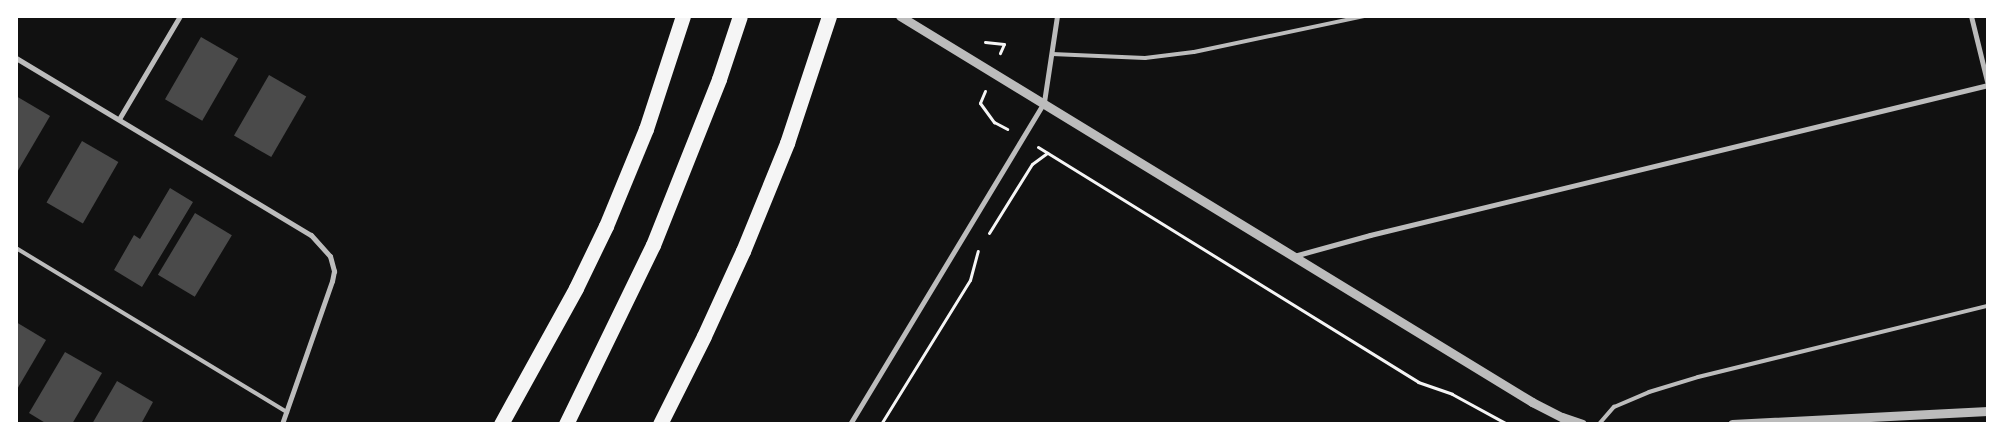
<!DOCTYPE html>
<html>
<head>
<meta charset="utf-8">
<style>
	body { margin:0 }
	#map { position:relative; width:2004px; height:440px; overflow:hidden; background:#111; font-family:Manrope,sans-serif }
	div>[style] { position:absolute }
	.building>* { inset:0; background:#4a4a4a; transform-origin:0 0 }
	.path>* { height:3px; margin:-1.5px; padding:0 1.5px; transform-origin:1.5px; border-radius:1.5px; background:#f5f5f5 }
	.service>* { height:4px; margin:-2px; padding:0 2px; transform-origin:2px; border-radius:2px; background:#bcbcbc }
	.minor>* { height:5px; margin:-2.5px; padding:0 2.5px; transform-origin:2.5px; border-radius:2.5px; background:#bcbcbc }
	.tertiary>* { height:9px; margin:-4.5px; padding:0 4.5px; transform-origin:4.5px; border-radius:4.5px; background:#bcbcbc }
	.motorway>* { height:15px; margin:-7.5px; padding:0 7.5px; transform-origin:7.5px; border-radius:7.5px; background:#f5f5f5 }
	span { translate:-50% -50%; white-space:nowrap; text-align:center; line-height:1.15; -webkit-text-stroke:4px #fff; paint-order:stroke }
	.frame { position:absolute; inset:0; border:18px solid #fff; pointer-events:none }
</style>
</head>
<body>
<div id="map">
	<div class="building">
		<div style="left:201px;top:37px;width:43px;height:72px;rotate:30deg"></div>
		<div style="left:269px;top:75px;width:43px;height:70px;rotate:30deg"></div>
		<div style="clip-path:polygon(16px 96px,50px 116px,16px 174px)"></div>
		<div style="left:82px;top:141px;width:42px;height:71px;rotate:30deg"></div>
		<div style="clip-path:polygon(170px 188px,193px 202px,142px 287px,114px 270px,134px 235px,140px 239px)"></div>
		<div style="left:195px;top:213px;width:43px;height:72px;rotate:31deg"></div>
		<div style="clip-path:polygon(16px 322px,46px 340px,16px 391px)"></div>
		<div style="clip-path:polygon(65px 352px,102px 373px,72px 424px,47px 424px,29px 413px)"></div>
		<div style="clip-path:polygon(117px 381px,153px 402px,141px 424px,92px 424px)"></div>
	</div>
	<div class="path">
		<div style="left:985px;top:42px;width:19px;rotate:6deg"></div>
		<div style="left:1004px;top:44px;width:10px;rotate:114deg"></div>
		<div style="left:985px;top:91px;width:13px;rotate:113deg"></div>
		<div style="left:980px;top:103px;width:24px;rotate:54deg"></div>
		<div style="left:994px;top:122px;width:15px;rotate:28deg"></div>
		<div style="left:1038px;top:147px;width:447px;rotate:31.7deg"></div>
		<div style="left:1418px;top:382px;width:36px;rotate:19deg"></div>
		<div style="left:1452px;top:394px;width:63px;rotate:28.6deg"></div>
		<div style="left:989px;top:233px;width:81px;rotate:-58.1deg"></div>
		<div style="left:1032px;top:164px;width:19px;rotate:-36deg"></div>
		<div style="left:881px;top:424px;width:169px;rotate:-58.3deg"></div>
		<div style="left:970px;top:280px;width:30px;rotate:-75deg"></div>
	</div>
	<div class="service">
		<div style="left:1052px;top:54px;width:93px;rotate:2.5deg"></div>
		<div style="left:1145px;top:58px;width:49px;rotate:-7deg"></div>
		<div style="left:1194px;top:52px;width:175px;rotate:-11.9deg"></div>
		<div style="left:16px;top:248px;width:317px;rotate:31.2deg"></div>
		<div style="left:1599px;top:424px;width:23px;rotate:-49deg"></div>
		<div style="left:1614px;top:407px;width:38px;rotate:-23deg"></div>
		<div style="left:1649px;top:392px;width:51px;rotate:-17deg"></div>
		<div style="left:1698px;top:377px;width:299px;rotate:-13.8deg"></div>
	</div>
	<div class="minor">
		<div style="left:1971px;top:16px;width:71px;rotate:76.2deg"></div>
		<div style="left:16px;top:58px;width:344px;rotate:31deg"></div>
		<div style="left:311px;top:235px;width:28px;rotate:48deg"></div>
		<div style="left:330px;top:256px;width:16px;rotate:75deg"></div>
		<div style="left:334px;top:271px;width:10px;rotate:101deg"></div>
		<div style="left:332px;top:281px;width:151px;rotate:109.3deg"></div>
		<div style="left:119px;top:119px;width:120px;rotate:-59.4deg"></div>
		<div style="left:1294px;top:256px;width:79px;rotate:-15.4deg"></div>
		<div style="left:1370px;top:235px;width:636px;rotate:-13.64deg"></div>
		<div style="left:850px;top:424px;width:376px;rotate:-58.9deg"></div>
		<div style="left:1044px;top:102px;width:87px;rotate:-81.4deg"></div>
	</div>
	<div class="tertiary">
		<div style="left:900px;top:16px;width:741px;rotate:31.41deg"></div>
		<div style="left:1532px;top:402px;width:34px;rotate:27deg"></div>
		<div style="left:1562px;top:417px;width:21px;rotate:19deg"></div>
		<div style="left:1732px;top:424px;width:256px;rotate:-2.9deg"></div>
	</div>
	<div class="motorway">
		<div style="left:501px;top:424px;width:155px;rotate:-61.1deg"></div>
		<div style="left:576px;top:288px;width:69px;rotate:-64.2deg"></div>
		<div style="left:606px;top:226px;width:105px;rotate:-67.6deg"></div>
		<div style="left:646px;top:129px;width:119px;rotate:-71.9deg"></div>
		<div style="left:566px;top:424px;width:199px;rotate:-64.1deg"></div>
		<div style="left:653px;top:245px;width:179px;rotate:-68.3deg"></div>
		<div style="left:719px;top:79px;width:66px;rotate:-71.6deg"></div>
		<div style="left:660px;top:424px;width:98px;rotate:-63.4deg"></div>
		<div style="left:704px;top:336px;width:94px;rotate:-65.4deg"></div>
		<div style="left:743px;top:251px;width:117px;rotate:-67.8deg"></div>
		<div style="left:787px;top:143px;width:134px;rotate:-71.7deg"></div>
	</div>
	<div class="frame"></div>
</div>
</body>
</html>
